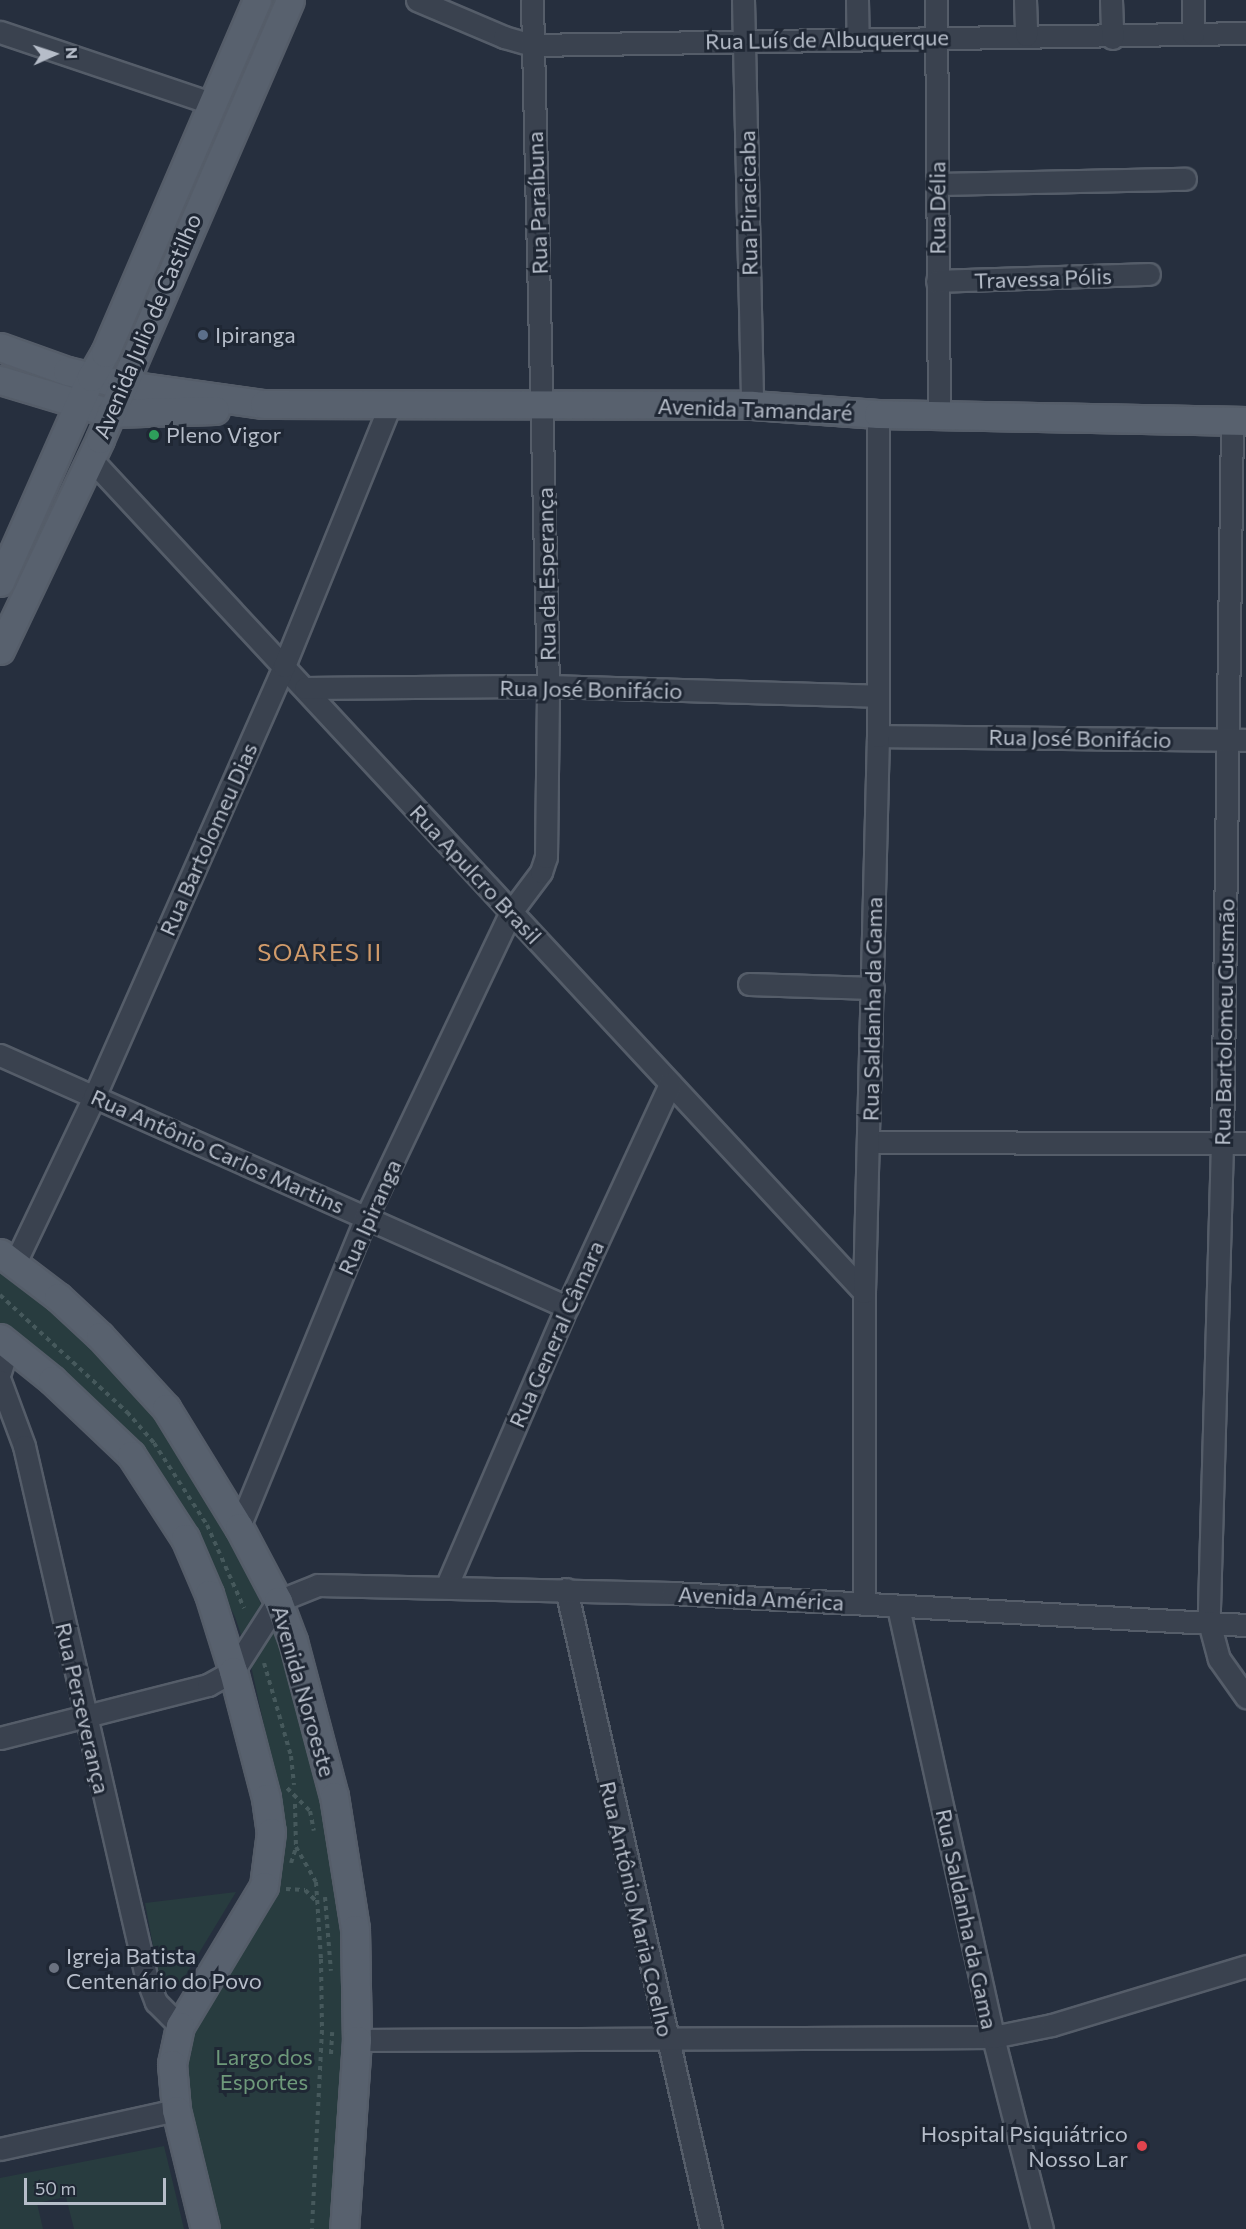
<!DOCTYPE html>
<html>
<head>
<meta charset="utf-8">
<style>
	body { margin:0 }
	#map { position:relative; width:1246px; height:2229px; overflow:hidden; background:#262f3e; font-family:Commissioner,sans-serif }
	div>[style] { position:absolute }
	.green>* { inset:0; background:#283c3f }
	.path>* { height:4px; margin-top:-2px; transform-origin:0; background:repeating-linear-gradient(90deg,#46595c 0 4.5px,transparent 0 9px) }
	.roads { filter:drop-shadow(2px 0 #555d69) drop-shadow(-2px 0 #555d69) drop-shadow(0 2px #555d69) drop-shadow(0 -2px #555d69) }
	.minor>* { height:21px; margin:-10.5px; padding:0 10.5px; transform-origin:10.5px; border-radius:10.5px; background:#3a424f }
	.major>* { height:27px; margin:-13.5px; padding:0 13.5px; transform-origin:13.5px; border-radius:13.5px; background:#58616e }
	.dots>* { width:16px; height:16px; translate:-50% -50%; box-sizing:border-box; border:3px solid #1f2734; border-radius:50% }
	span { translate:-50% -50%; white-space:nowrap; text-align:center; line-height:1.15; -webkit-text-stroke:6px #1f2734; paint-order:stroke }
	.street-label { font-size:22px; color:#b6bdc9 }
	.poi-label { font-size:22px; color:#b6bdc9 }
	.left { translate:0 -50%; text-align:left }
	.right { translate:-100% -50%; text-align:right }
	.park-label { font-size:22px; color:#6e997a }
	.neighbourhood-label { font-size:24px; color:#d19b6a; letter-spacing:1.5px }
	.north { position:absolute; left:24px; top:24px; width:60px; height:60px; -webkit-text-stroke:4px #1f2734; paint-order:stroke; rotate:87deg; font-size:16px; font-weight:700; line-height:24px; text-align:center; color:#b6bdc9 }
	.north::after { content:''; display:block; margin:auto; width:21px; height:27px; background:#b6bdc9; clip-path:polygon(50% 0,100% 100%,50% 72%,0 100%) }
	.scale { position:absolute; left:24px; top:2178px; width:142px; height:27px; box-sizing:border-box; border:3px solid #b6bdc9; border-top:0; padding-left:8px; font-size:18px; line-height:21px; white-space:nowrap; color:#b6bdc9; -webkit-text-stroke:4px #1f2734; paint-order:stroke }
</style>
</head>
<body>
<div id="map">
	<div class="green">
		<div style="clip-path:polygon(0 1262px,86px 1339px,154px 1413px,231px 1536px,283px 1654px,324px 1801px,341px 1929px,344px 2048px,330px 2229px,217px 2229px,193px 2123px,186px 2065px,194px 2026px,281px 1834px,278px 1790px,250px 1661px,235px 1617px,190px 1530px,12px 1331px,0 1323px)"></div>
		<div style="clip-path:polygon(236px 1892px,176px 1991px,158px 1972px,145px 1903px)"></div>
		<div style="clip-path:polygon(164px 2146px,184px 2229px,74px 2229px,66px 2197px,37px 2203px,43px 2229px,0 2229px,0 2178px)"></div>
	</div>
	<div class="path">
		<div style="left:0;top:1295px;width:173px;rotate:42.7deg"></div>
		<div style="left:127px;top:1412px;width:41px;rotate:48.9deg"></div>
		<div style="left:154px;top:1443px;width:98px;rotate:57.1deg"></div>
		<div style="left:207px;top:1525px;width:91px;rotate:66deg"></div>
		<div style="left:264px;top:1663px;width:97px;rotate:73.8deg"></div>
		<div style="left:291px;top:1756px;width:29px;rotate:84deg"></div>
		<div style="left:287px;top:1788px;width:33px;rotate:45deg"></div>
		<div style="left:310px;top:1811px;width:20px;rotate:79deg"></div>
		<div style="left:295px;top:1804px;width:43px;rotate:88.7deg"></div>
		<div style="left:296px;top:1847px;width:40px;rotate:60.3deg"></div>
		<div style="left:316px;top:1882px;width:77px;rotate:86.3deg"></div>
		<div style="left:321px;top:1959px;width:71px;rotate:89.2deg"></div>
		<div style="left:322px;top:2030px;width:199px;rotate:92.9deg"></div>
		<div style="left:291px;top:1863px;width:16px;rotate:-72deg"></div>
		<div style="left:286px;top:1889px;width:19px;rotate:3deg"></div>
		<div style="left:305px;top:1890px;width:18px;rotate:45deg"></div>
		<div style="left:325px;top:1897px;width:74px;rotate:85.4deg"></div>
		<div style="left:331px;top:2054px;width:22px;rotate:-87deg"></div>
	</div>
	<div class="roads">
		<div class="minor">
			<div style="left:417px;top:0;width:95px;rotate:23deg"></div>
			<div style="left:504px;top:37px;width:29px;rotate:16deg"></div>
			<div style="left:532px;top:45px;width:714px;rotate:-0.96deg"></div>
			<div style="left:743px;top:0;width:405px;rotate:88.7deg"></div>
			<div style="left:857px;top:0;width:39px;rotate:89deg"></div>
			<div style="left:936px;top:0;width:415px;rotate:89.6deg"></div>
			<div style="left:1025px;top:0;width:35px;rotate:88deg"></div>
			<div style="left:1111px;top:0;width:38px;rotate:88deg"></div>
			<div style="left:1193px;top:0;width:34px;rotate:90deg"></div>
			<div style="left:0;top:32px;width:226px;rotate:18.6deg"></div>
			<div style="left:938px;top:184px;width:247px;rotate:-1.2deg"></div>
			<div style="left:937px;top:281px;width:212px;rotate:-1.9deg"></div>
			<div style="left:1232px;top:421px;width:722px;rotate:90.79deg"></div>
			<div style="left:1222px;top:1143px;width:479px;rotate:91.6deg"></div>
			<div style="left:1209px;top:1622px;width:38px;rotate:75deg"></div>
			<div style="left:1219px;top:1659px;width:47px;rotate:54.6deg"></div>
			<div style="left:89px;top:457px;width:1139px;rotate:47.13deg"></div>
			<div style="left:305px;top:688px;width:243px;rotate:-0.5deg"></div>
			<div style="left:548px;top:686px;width:329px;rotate:1.7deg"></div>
			<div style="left:878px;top:736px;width:368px;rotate:0.6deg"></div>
			<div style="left:749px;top:984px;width:124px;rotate:1.8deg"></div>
			<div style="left:0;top:1055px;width:620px;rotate:23.96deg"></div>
			<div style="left:870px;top:1142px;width:376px;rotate:0.2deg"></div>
			<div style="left:14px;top:1265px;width:186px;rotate:-64.5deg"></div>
			<div style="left:94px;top:1097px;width:471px;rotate:-66.2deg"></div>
			<div style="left:284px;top:666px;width:279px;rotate:-67.9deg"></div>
			<div style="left:0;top:1372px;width:29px;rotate:-72deg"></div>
			<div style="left:0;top:1381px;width:69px;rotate:69.7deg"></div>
			<div style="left:24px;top:1446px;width:544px;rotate:77.04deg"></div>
			<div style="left:146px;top:1976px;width:28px;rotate:69deg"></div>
			<div style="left:156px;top:2002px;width:34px;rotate:45deg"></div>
			<div style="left:239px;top:1527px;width:335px;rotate:-67.7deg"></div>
			<div style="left:366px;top:1217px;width:338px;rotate:-64.6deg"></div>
			<div style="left:511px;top:912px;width:50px;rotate:-53.1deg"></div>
			<div style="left:541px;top:872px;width:16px;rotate:-72deg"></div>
			<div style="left:546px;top:857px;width:171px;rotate:-89.3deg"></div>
			<div style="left:548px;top:686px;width:686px;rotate:-91.34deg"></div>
			<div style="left:447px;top:1585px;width:303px;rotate:-66.7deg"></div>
			<div style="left:567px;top:1307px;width:246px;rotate:-65.2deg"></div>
			<div style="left:566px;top:1589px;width:656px;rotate:77.23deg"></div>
			<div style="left:864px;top:1604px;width:312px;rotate:-90deg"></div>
			<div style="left:864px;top:1292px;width:556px;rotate:-88.56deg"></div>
			<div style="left:878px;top:736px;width:322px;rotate:-90deg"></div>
			<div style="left:898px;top:1607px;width:440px;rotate:77.5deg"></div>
			<div style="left:993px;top:2037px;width:198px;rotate:75.7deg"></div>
			<div style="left:0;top:1738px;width:215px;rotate:-14.3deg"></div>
			<div style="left:208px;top:1685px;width:29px;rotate:-29deg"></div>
			<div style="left:233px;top:1671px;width:83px;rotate:-57.3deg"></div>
			<div style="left:278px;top:1601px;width:43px;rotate:-21.8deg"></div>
			<div style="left:318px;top:1585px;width:354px;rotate:1.3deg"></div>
			<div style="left:672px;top:1593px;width:575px;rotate:3.19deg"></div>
			<div style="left:357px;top:2040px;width:636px;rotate:-0.27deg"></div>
			<div style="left:993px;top:2037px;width:60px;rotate:-11.5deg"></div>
			<div style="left:1052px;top:2025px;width:203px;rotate:-16.9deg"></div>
			<div style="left:0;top:2149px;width:180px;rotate:-12.5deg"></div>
		</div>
		<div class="major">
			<div style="left:0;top:347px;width:71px;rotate:19.7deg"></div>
			<div style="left:67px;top:371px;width:56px;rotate:13.5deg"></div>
			<div style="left:121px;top:384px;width:144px;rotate:8deg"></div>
			<div style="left:264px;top:404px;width:488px;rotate:0.1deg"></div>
			<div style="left:752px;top:405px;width:126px;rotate:4.1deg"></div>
			<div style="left:878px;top:414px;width:368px;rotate:1.1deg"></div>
			<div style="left:0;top:380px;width:115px;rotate:16.7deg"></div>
			<div style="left:110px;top:413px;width:105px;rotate:-1.6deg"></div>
			<div style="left:0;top:582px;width:224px;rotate:-66.1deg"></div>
			<div style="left:91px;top:377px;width:28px;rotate:-60deg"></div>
			<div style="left:105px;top:353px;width:384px;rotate:-66.7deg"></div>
			<div style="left:0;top:650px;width:233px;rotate:-64.6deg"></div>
			<div style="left:100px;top:439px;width:478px;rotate:-66.6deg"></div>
			<div style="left:0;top:1253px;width:73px;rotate:37.2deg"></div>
			<div style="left:58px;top:1297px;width:57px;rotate:42.9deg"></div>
			<div style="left:100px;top:1336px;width:98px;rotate:47.5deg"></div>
			<div style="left:166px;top:1408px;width:140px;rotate:58.5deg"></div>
			<div style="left:239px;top:1527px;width:84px;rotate:62.2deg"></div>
			<div style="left:278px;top:1601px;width:43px;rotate:69.4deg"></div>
			<div style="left:293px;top:1641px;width:160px;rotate:75.2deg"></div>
			<div style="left:334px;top:1796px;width:135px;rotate:81deg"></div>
			<div style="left:355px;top:1929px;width:111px;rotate:89deg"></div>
			<div style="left:357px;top:2040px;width:189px;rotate:93.9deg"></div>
			<div style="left:0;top:1338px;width:67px;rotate:38.9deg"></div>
			<div style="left:52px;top:1380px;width:109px;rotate:43.5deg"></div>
			<div style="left:131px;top:1455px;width:99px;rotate:57deg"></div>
			<div style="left:185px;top:1538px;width:61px;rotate:66.8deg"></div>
			<div style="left:209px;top:1594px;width:81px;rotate:72.7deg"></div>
			<div style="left:233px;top:1671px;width:131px;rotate:75.4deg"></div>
			<div style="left:266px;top:1798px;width:34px;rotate:82deg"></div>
			<div style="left:271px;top:1832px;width:54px;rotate:97.4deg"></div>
			<div style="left:264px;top:1886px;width:163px;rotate:121deg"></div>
			<div style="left:180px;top:2026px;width:39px;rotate:102deg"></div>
			<div style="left:172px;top:2064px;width:46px;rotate:85deg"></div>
			<div style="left:176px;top:2110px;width:122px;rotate:76.3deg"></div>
		</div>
	</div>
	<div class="dots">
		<div style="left:203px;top:335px;background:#5c6f8a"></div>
		<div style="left:154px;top:435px;background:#2e9e5b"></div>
		<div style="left:54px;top:1968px;background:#6b7280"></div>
		<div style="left:1142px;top:2146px;background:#e0444e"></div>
	</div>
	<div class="street-label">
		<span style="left:827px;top:39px;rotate:-1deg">Rua Luís de Albuquerque</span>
		<span style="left:537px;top:203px;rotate:-92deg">Rua Paraíbuna</span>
		<span style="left:748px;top:203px;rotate:-91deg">Rua Piracicaba</span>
		<span style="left:937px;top:208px;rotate:-90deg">Rua Délia</span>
		<span style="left:1043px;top:278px;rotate:-2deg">Travessa Pólis</span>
		<span style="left:147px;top:326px;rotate:-67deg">Avenida Julio de Castilho</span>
		<span style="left:755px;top:409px;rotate:2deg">Avenida Tamandaré</span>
		<span style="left:546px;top:574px;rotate:-91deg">Rua da Esperança</span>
		<span style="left:591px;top:689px;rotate:1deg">Rua José Bonifácio</span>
		<span style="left:1080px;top:738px;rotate:1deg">Rua José Bonifácio</span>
		<span style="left:208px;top:839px;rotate:-66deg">Rua Bartolomeu Dias</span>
		<span style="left:476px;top:874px;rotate:47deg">Rua Apulcro Brasil</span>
		<span style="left:872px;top:1009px;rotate:-89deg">Rua Saldanha da Gama</span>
		<span style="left:1224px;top:1022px;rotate:-89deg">Rua Bartolomeu Gusmão</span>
		<span style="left:218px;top:1151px;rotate:24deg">Rua Antônio Carlos Martins</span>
		<span style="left:369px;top:1217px;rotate:-66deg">Rua Ipiranga</span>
		<span style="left:556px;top:1334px;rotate:-66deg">Rua General Câmara</span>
		<span style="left:761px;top:1598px;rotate:3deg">Avenida América</span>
		<span style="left:304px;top:1691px;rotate:74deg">Avenida Noroeste</span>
		<span style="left:83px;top:1708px;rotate:77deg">Rua Perseverança</span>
		<span style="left:637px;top:1909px;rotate:77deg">Rua Antônio Maria Coelho</span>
		<span style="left:967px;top:1919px;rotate:78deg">Rua Saldanha da Gama</span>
	</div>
	<div class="poi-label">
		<span class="left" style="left:215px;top:335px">Ipiranga</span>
		<span class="left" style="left:166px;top:435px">Pleno Vigor</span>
		<span class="left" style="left:66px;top:1968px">Igreja Batista<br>Centenário do Povo</span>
		<span class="right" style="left:1128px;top:2146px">Hospital Psiquiátrico<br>Nosso Lar</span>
	</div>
	<div class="park-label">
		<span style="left:264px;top:2069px">Largo dos<br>Esportes</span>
	</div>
	<div class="neighbourhood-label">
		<span style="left:320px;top:952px">SOARES II</span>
	</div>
	<div class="north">N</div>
	<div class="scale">50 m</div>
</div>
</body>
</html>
